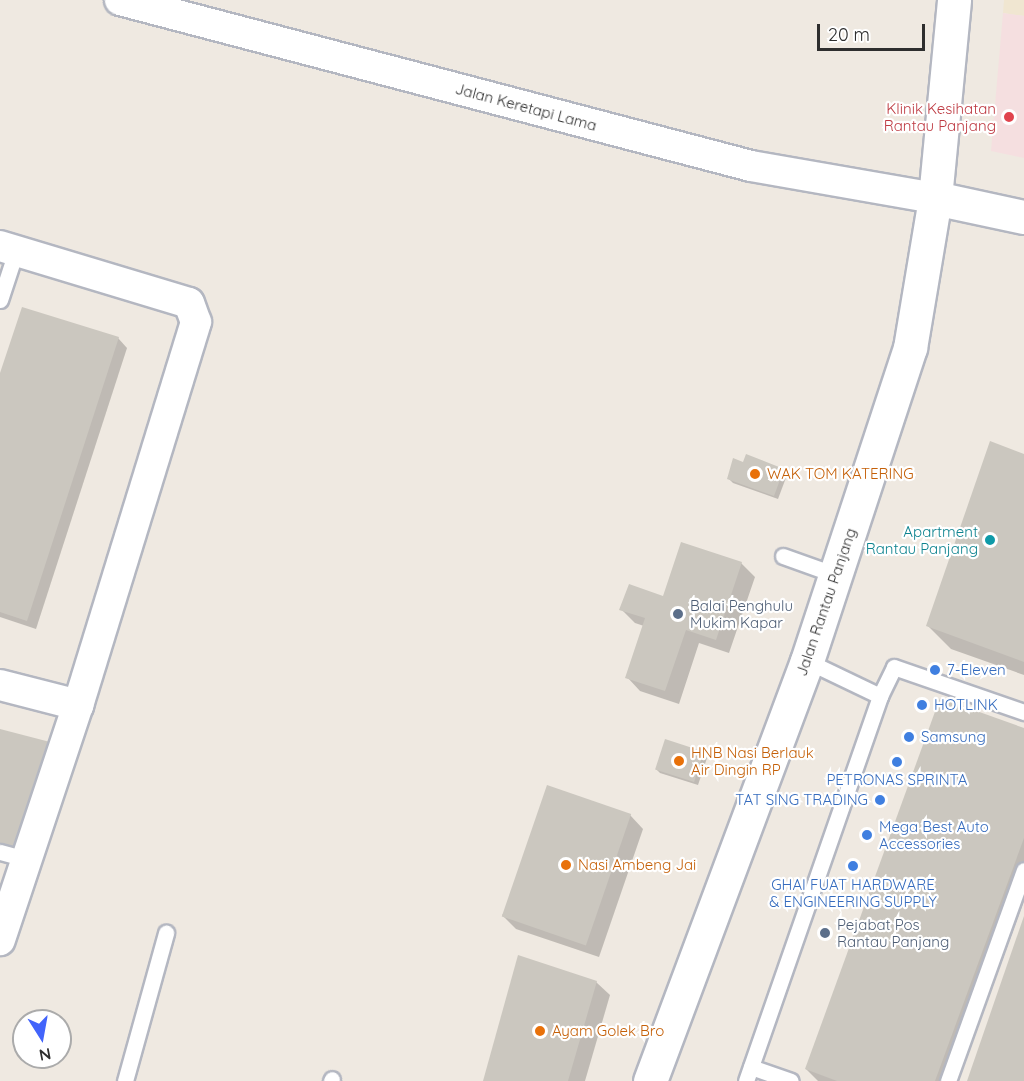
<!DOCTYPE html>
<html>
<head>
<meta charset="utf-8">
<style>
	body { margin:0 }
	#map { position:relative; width:1024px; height:1081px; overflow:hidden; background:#efe9e1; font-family:Quicksand,sans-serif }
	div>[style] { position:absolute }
	.education>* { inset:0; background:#f0e6d1 }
	.medical>* { inset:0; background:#f5dfe0 }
	.shadow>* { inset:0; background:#0003 }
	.building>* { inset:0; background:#cbc7bf; transform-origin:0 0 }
	.roads { filter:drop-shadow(2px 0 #b4b7c1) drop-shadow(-2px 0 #b4b7c1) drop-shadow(0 2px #b4b7c1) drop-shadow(0 -2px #b4b7c1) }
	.service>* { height:15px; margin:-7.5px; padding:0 7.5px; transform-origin:7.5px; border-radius:7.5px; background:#fff }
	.minor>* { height:30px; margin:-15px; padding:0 15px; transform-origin:15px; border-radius:15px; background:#fff }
	.tertiary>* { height:33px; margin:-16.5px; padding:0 16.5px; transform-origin:16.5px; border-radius:16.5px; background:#fff }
	.dots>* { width:16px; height:16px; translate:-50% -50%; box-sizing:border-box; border:3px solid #fff; border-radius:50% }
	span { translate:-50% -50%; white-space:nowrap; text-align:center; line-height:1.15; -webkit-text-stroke:4.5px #fff; paint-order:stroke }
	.street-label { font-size:15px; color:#2e2e2e }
	.health-label { font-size:15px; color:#be3a42 }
	.right { translate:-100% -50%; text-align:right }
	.food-label { font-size:15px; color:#c56008 }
	.left { translate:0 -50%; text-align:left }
	.culture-label { font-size:15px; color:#0d838f }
	.service-label { font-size:15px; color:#4e5e75 }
	.shop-label { font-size:15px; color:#366cbe }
	.north { position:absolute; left:12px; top:1009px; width:60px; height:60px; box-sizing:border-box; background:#fff; border:2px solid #ababab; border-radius:50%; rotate:169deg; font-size:16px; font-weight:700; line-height:24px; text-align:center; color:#2e2e2e }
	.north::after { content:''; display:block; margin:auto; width:21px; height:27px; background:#4264fb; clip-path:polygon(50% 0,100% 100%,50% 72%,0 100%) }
	.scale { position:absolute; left:817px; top:24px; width:108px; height:27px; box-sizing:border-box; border:3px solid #2e2e2e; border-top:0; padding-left:8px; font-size:18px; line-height:21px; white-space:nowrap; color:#2e2e2e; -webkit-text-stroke:4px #fff; paint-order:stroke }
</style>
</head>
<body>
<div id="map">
	<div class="education">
		<div style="clip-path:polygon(1004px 0,1024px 0,1024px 16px,1003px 13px)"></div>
	</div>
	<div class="medical">
		<div style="clip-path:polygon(1003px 13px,1024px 16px,1024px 158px,991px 151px)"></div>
	</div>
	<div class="shadow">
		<div style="clip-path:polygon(118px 338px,127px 348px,36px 629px,0 617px,0 378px)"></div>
		<div style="clip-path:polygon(1024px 455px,1024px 675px,951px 649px,928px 626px)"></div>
		<div style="clip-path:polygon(744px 463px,783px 471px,787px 475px,778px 499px,733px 483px,728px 478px)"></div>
		<div style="clip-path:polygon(741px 563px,755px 577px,729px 653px,699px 643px,679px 704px,640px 691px,627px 677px,644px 626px,635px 623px,621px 609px,664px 597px)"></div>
		<div style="clip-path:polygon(1024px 729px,1024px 901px,958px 1081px,818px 1081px,806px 1069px)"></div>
		<div style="clip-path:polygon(703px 753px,707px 758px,698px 785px,660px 773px,656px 769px)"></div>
		<div style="clip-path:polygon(630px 815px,643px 829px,599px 957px,516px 929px,502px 915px)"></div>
		<div style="clip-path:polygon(596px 982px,610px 995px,585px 1081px,484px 1081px)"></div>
	</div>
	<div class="building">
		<div style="clip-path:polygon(22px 307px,119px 337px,27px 621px,0 612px,0 373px)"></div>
		<div style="clip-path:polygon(990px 441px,1024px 454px,1024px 662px,926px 626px)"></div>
		<div style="clip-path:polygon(746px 454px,784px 469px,774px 496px,727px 479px,733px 458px,743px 462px)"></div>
		<div style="clip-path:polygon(681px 542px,742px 562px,716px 640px,686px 630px,665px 691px,625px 678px,645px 618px,619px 610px,629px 584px,663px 596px)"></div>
		<div style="clip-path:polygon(940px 698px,1024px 728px,1024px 838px,935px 1081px,837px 1081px,805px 1069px)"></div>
		<div style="clip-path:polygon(0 729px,50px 742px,21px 849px,0 844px)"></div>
		<div style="left:665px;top:739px;width:41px;height:32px;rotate:18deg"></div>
		<div style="left:547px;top:785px;width:89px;height:139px;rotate:19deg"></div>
		<div style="clip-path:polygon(1024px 916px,1024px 1081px,967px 1081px)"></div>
		<div style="clip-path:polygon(518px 955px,597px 981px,568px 1081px,483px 1081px)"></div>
	</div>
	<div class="roads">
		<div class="service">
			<div style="left:0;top:300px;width:52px;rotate:-71.9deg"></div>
			<div style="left:783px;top:556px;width:56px;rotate:19.7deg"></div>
			<div style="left:807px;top:661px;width:81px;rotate:25.6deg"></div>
			<div style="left:0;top:852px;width:28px;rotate:15deg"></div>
			<div style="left:751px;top:1067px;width:42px;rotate:19.3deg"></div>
			<div style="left:125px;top:1081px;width:154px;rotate:-74.5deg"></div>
			<div style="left:331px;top:1081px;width:2px;rotate:-63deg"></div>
			<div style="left:746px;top:1081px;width:408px;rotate:-70.8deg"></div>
			<div style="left:880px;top:696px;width:32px;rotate:-64deg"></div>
			<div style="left:894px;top:667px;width:138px;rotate:19.1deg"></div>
			<div style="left:948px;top:1081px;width:224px;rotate:-70.2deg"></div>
		</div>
		<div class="minor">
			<div style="left:120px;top:0;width:652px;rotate:14.74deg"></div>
			<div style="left:751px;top:166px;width:187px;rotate:9.9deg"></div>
			<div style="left:0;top:246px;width:197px;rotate:16.8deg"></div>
			<div style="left:189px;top:303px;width:20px;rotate:70deg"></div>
			<div style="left:196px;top:322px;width:401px;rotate:107.1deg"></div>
			<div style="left:78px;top:705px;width:248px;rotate:108.4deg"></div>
			<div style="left:0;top:685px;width:81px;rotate:14.4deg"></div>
		</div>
		<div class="tertiary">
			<div style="left:935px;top:198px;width:91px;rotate:12.1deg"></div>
			<div style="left:650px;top:1081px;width:448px;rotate:-69.5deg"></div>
			<div style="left:807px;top:661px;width:330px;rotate:-71.8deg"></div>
			<div style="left:910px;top:348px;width:152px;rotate:-80.5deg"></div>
			<div style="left:935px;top:198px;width:199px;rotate:-84.5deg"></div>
		</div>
	</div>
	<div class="dots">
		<div style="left:1009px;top:117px;background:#e0444e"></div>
		<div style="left:755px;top:474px;background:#e8710a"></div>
		<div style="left:990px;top:540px;background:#0f9aa8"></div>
		<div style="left:678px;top:614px;background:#5c6f8a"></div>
		<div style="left:935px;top:670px;background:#3f7fe0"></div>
		<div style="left:922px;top:705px;background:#3f7fe0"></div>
		<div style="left:909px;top:737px;background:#3f7fe0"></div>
		<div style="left:679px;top:761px;background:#e8710a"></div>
		<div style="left:897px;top:762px;background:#3f7fe0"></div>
		<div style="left:880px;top:800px;background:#3f7fe0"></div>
		<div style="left:867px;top:835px;background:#3f7fe0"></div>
		<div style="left:566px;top:865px;background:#e8710a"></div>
		<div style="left:853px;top:866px;background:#3f7fe0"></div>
		<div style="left:825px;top:933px;background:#5c6f8a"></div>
		<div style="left:540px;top:1031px;background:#e8710a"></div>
	</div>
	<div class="street-label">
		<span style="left:526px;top:107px;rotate:15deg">Jalan Keretapi Lama</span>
		<span style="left:826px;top:602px;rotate:-71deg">Jalan Rantau Panjang</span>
	</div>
	<div class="health-label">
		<span class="right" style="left:996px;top:117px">Klinik Kesihatan<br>Rantau Panjang</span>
	</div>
	<div class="food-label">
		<span class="left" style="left:767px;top:474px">WAK TOM KATERING</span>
		<span class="left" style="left:691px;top:761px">HNB Nasi Berlauk<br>Air Dingin RP</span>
		<span class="left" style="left:578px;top:865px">Nasi Ambeng Jai</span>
		<span class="left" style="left:552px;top:1031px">Ayam Golek Bro</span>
	</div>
	<div class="culture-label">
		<span class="right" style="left:978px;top:540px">Apartment<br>Rantau Panjang</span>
	</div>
	<div class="service-label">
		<span class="left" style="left:690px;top:614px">Balai Penghulu<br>Mukim Kapar</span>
		<span class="left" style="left:837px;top:933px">Pejabat Pos<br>Rantau Panjang</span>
	</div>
	<div class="shop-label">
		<span class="left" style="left:947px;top:670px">7-Eleven</span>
		<span class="left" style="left:934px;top:705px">HOTLINK</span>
		<span class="left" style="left:921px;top:737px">Samsung</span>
		<span style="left:897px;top:780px">PETRONAS SPRINTA</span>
		<span class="right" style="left:868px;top:800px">TAT SING TRADING</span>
		<span class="left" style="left:879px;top:835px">Mega Best Auto<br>Accessories</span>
		<span style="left:853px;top:893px">GHAI FUAT HARDWARE<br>&amp; ENGINEERING SUPPLY</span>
	</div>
	<div class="north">N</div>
	<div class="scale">20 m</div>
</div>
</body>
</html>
